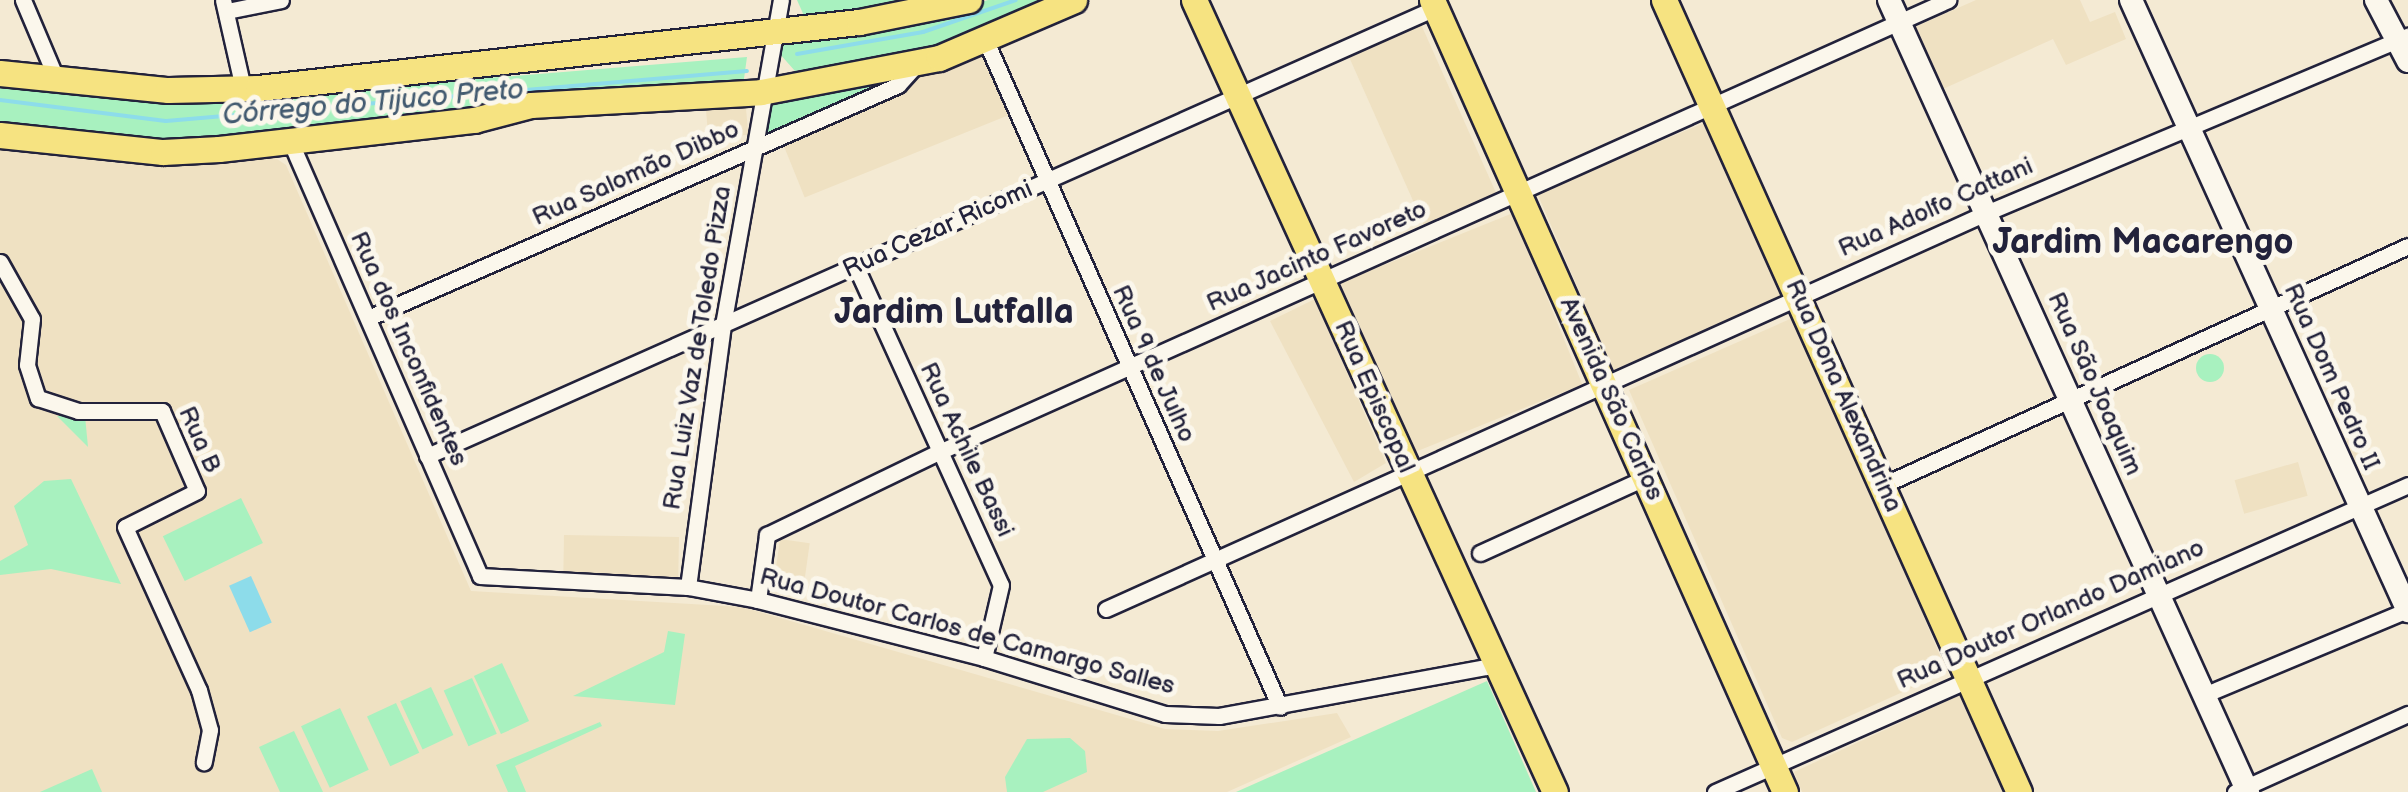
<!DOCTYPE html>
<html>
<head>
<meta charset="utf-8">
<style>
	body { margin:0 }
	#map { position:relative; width:2408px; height:792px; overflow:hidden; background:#f4ead3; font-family:"Balsamiq Sans",sans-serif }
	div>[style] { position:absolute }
	.built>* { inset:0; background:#efe1c2; transform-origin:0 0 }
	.green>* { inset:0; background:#a8f1bf; transform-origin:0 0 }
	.round { border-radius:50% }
	.water>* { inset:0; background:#8ddcea; transform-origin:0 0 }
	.stream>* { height:4px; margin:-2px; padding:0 2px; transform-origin:2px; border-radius:2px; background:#8ddcea }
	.roads { filter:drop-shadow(2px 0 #22223b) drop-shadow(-2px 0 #22223b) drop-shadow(0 2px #22223b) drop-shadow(0 -2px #22223b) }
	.street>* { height:15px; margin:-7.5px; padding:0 7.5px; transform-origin:7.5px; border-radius:7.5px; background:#fbf7ec }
	.secondary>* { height:22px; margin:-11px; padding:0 11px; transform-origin:11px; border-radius:11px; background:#fbf7ec }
	.primary>* { height:25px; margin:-12.5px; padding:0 12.5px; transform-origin:12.5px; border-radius:12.5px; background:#f6e381 }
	span { translate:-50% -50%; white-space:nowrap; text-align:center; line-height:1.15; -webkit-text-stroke:10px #fbf7ec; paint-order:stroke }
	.street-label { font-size:25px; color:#22223b }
	.water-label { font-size:28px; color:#425a70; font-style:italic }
	.district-label { font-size:35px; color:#22223b; font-weight:700 }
</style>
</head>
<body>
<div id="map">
	<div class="built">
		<div style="clip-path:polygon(1976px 0,2080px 0,2090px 22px,2115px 12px,2126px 39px,2066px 65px,2053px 39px,1943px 89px,1915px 27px)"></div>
		<div style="left:1420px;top:22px;width:188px;height:79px;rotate:66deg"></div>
		<div style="left:983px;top:49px;width:71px;height:221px;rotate:68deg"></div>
		<div style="left:745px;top:97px;width:38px;height:40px;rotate:85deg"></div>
		<div style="clip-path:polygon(1704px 123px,1783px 290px,1779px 299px,1613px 370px,1537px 193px)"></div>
		<div style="clip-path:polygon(0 144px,271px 155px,286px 165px,471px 591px,742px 607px,1165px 729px,1218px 731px,1337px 713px,1351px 737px,1227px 792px,0 792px)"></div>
		<div style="left:1513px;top:213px;width:185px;height:189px;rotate:68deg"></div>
		<div style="clip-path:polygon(1315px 299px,1386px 463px,1354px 482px,1270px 321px)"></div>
		<div style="clip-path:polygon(1797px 316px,1947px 672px,1792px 742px,1782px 738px,1629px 390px)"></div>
		<div style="left:2360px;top:435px;width:38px;height:25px;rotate:65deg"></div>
		<div style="left:2298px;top:462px;width:35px;height:66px;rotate:74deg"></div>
		<div style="left:564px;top:535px;width:115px;height:40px;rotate:1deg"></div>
		<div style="left:780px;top:539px;width:30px;height:51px;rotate:8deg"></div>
		<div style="clip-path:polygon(1960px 695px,2008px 792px,1802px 792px,1794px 772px)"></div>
	</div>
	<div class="green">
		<div style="clip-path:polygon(797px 0,927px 0,805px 18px)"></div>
		<div style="clip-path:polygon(988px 0,1053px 0,922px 54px,795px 71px,779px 53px,780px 39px,945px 13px)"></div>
		<div style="clip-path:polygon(747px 57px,743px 86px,491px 105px,182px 143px,0 122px,0 77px,230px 99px)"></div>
		<div style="clip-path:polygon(889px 78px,886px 87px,761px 145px,773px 94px)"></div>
		<div class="round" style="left:2196px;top:354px;width:28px;height:28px"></div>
		<div style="clip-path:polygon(57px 416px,85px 416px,88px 447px)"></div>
		<div style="clip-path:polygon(71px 479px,121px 584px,51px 569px,0 575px,0 561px,28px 545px,14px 506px,44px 481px)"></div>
		<div style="left:241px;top:498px;width:50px;height:87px;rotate:64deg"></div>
		<div style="clip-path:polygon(668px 631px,685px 634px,675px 705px,573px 696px,664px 652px)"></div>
		<div style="left:502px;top:663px;width:64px;height:31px;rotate:65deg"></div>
		<div style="left:472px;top:678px;width:61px;height:31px;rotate:66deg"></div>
		<div style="clip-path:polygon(1487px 681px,1536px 792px,1236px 792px)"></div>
		<div style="left:431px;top:687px;width:53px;height:34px;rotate:65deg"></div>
		<div style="left:396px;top:703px;width:55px;height:32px;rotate:65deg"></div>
		<div style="left:340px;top:708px;width:68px;height:43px;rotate:65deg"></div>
		<div style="clip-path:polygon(600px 722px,602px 726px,515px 766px,526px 792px,508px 792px,496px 765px)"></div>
		<div style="clip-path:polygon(294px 731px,323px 792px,280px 792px,259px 747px)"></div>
		<div style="clip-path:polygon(1070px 738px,1085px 751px,1087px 772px,1043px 792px,1007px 792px,1005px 777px,1027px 739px)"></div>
		<div style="clip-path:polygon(92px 769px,102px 792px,40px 792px)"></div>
	</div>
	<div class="water">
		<div style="left:251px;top:576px;width:51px;height:24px;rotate:66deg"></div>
	</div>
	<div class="stream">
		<div style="left:797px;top:54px;width:128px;rotate:-9.9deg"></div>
		<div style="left:923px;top:32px;width:98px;rotate:-19deg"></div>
		<div style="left:0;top:100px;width:167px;rotate:7.2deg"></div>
		<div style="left:166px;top:121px;width:583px;rotate:-4.92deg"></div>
	</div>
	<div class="roads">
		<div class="street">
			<div style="left:23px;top:0;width:87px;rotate:67deg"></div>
			<div style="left:223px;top:0;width:90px;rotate:77.2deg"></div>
			<div style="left:227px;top:11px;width:55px;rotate:-11.5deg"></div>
			<div style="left:985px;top:39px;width:730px;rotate:66.17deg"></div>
			<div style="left:291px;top:143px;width:472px;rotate:66.4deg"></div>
			<div style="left:480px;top:576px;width:208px;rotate:3deg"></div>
			<div style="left:688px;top:587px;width:71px;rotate:10.5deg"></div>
			<div style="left:758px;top:600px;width:233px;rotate:14.4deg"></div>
			<div style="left:984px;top:658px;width:189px;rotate:17.2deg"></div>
			<div style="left:1165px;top:714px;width:54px;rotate:2.1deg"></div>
			<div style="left:1219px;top:716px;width:283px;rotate:-10.4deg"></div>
			<div style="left:0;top:262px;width:65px;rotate:60.7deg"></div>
			<div style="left:32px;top:319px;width:46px;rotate:96.2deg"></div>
			<div style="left:27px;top:365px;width:35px;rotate:72deg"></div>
			<div style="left:38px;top:398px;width:42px;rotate:18deg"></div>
			<div style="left:78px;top:411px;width:84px"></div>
			<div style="left:162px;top:411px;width:87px;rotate:66.4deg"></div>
			<div style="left:197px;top:491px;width:80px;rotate:153.4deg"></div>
			<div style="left:125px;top:527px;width:179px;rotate:65.6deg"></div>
			<div style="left:199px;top:690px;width:41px;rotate:74.6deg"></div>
			<div style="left:210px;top:730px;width:33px;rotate:101deg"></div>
			<div style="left:856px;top:267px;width:349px;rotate:65.5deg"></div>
			<div style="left:1001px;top:585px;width:75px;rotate:103.1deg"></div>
			<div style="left:368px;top:318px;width:579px;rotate:-23.73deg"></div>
			<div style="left:898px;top:85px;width:28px;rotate:-48deg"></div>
			<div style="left:427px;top:456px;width:1101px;rotate:-23.96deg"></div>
			<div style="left:1883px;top:485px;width:577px;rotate:-24.48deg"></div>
			<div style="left:1480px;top:553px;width:183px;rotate:-24.5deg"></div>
			<div style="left:688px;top:587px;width:264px;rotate:-82.4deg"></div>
			<div style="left:723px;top:325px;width:330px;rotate:-79.9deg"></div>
			<div style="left:758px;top:600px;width:66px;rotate:-82.1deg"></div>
			<div style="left:767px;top:535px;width:191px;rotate:-25.8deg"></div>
			<div style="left:939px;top:452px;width:1106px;rotate:-24.13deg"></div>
			<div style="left:1106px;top:609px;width:965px;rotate:-24.23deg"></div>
			<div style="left:1986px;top:213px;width:458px;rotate:-22.8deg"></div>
			<div style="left:2204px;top:695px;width:220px;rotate:-22.7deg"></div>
			<div style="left:1715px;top:792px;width:758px;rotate:-23.89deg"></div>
			<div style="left:2235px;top:792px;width:190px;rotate:-24.3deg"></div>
		</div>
		<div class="secondary">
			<div style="left:1889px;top:0;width:870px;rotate:65.62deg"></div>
			<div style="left:2131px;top:0;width:671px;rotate:65.61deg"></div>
			<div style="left:2376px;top:0;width:69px;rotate:62.3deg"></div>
		</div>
		<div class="primary">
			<div style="left:1194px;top:0;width:870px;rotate:65.5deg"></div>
			<div style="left:1432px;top:0;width:867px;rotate:65.98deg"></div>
			<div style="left:1664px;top:0;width:868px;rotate:65.86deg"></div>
			<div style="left:0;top:73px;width:169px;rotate:5.8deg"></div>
			<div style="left:168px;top:90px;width:90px;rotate:-1.3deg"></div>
			<div style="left:258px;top:88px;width:605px;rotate:-6.27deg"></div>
			<div style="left:859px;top:22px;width:112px;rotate:-11.3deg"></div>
			<div style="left:0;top:135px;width:164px;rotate:6deg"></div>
			<div style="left:163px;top:152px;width:56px;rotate:-3.1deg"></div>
			<div style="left:219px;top:149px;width:257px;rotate:-6.5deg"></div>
			<div style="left:474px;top:120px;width:59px;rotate:-14.7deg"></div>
			<div style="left:531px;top:105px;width:230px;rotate:-3.2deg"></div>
			<div style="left:761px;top:92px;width:181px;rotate:-10.8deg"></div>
			<div style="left:939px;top:58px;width:147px;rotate:-23.2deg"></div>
		</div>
	</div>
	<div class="street-label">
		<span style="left:636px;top:174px;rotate:-24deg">Rua Salomão Dibbo</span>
		<span style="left:1936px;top:208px;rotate:-24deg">Rua Adolfo Cattani</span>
		<span style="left:938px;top:230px;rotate:-24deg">Rua Cezar Ricomi</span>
		<span style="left:1317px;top:257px;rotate:-24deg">Rua Jacinto Favoreto</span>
		<span style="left:698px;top:348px;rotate:-81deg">Rua Luiz Vaz de Toledo Pizza</span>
		<span style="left:408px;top:349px;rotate:66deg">Rua dos Inconfidentes</span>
		<span style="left:1153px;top:364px;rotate:66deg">Rua 9 de Julho</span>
		<span style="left:2331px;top:377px;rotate:66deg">Rua Dom Pedro II</span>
		<span style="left:2094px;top:384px;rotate:66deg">Rua São Joaquim</span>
		<span style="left:1843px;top:396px;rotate:66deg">Rua Dona Alexandrina</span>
		<span style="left:1374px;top:397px;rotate:66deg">Rua Episcopal</span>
		<span style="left:1611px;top:399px;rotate:66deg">Avenida São Carlos</span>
		<span style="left:199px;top:440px;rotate:66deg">Rua B</span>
		<span style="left:966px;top:450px;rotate:65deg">Rua Achile Bassi</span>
		<span style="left:2051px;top:615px;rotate:-24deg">Rua Doutor Orlando Damiano</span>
		<span style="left:967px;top:632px;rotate:15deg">Rua Doutor Carlos de Camargo Salles</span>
	</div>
	<div class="water-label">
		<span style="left:373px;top:103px;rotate:-5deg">Córrego do Tijuco Preto</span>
	</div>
	<div class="district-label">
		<span style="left:2143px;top:243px">Jardim Macarengo</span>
		<span style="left:954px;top:313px">Jardim Lutfalla</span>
	</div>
</div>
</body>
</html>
